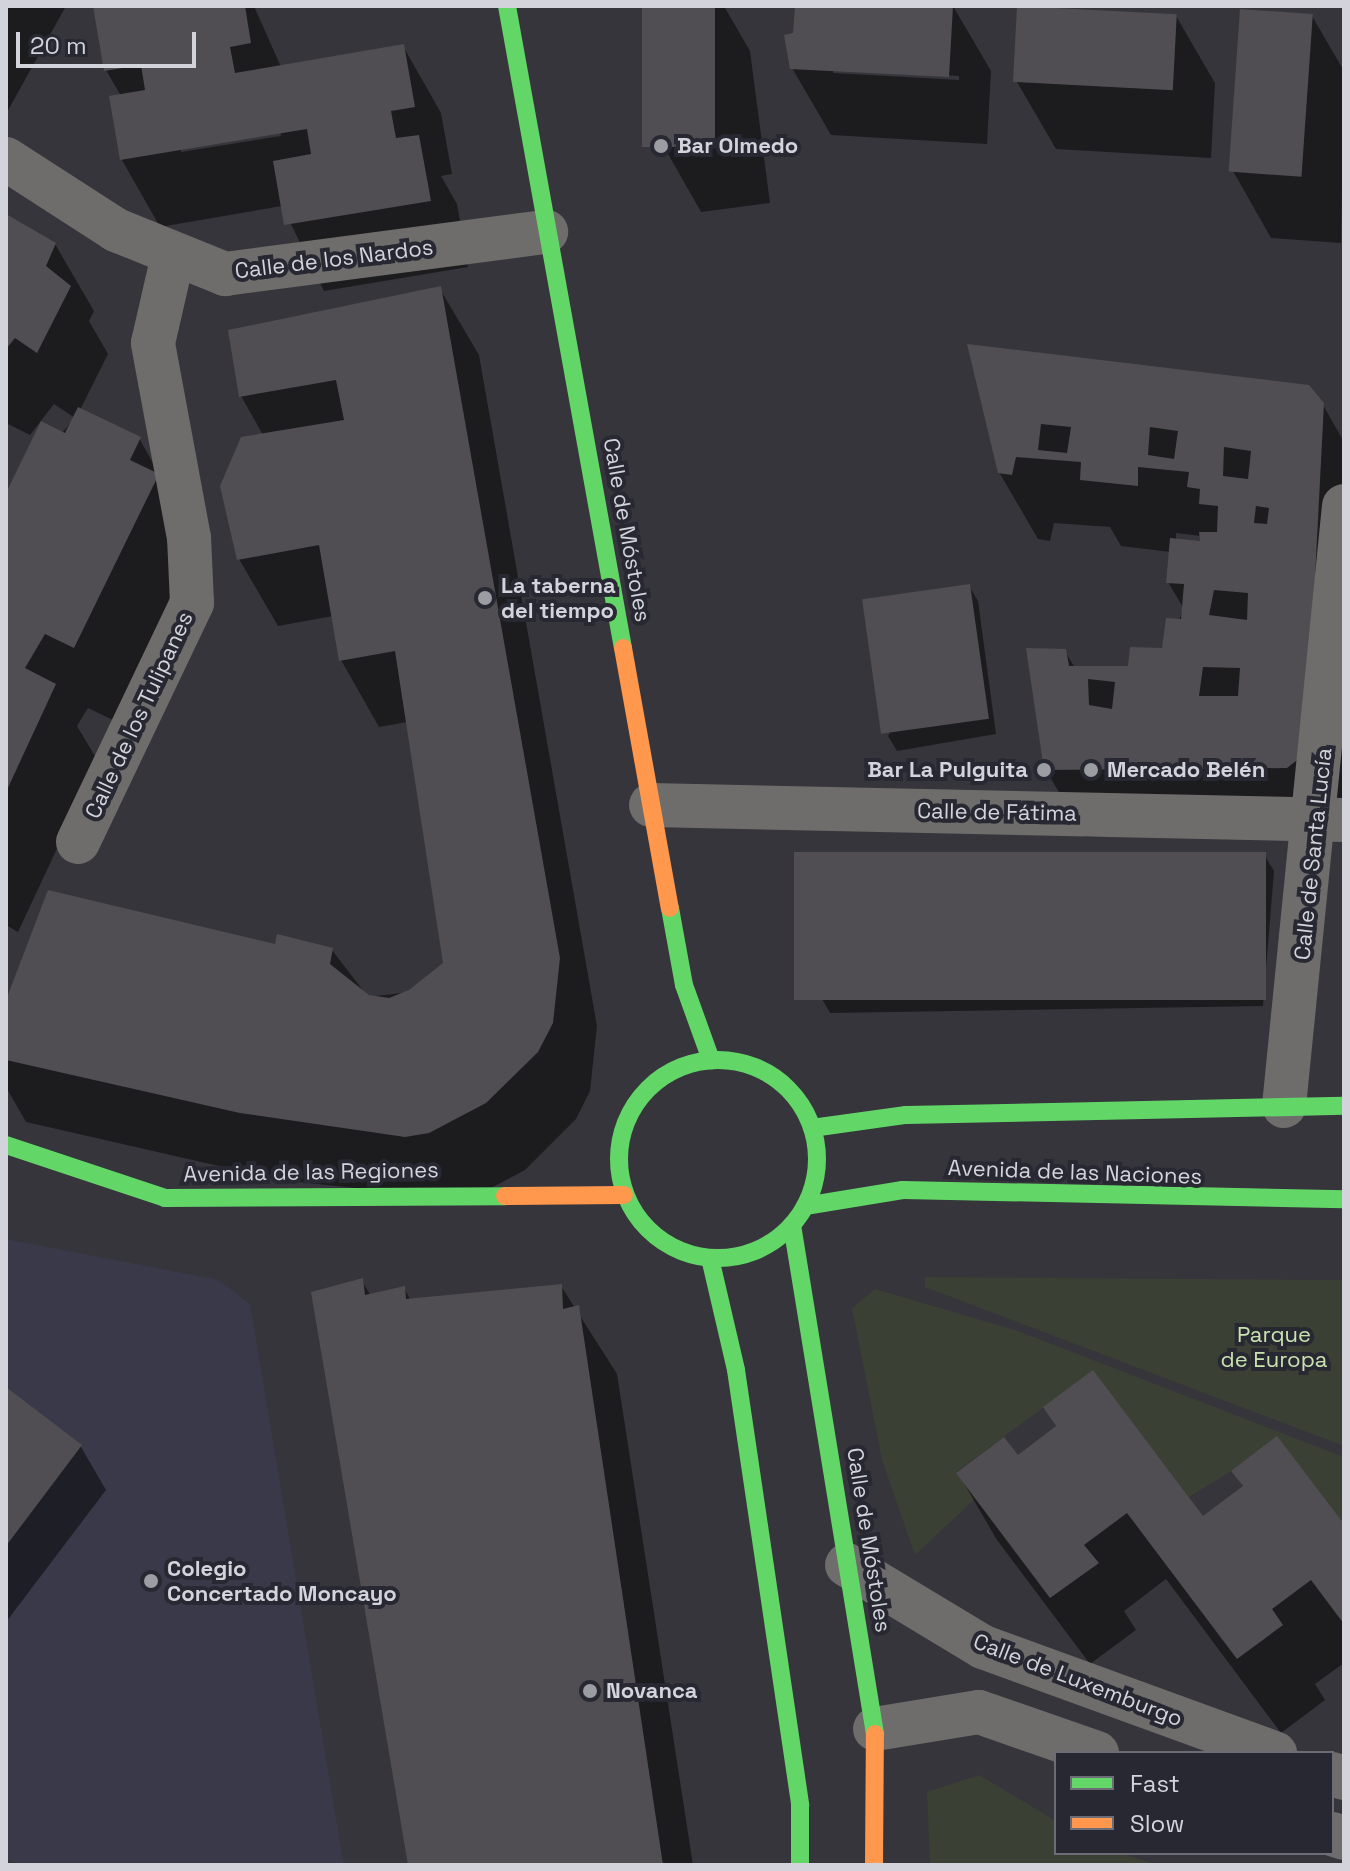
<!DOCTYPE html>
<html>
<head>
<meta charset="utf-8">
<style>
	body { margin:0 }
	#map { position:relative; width:1350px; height:1871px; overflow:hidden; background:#35353b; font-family:"Space Grotesk",sans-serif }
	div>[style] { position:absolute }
	.built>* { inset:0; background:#39394a }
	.green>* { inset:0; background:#3a4034 }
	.shadow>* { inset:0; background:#0007 }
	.building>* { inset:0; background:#504e52; transform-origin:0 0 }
	.street>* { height:44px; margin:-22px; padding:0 22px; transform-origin:22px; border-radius:22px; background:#6e6d6b }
	.fast>* { height:18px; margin:-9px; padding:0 9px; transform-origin:9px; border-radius:9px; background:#63d668 }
	.fast>.ring { margin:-9px; padding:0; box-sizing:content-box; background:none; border:18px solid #63d668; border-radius:50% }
	.slow>* { height:18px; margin:-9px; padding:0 9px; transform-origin:9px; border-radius:9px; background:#ff974d }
	.dots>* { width:22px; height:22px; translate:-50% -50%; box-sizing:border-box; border:4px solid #282833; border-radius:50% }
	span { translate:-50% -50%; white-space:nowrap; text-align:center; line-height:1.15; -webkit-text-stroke:8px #282833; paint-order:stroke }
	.poi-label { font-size:22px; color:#d3d3db; font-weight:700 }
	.left { translate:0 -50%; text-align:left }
	.right { translate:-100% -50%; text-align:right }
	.street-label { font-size:22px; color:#d3d3db }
	.park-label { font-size:22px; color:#c9e2af }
	.frame { position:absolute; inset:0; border:8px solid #d3d3db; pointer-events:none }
	.legend { position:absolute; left:1054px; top:1751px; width:280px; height:104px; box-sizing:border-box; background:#282833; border:2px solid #6c6c76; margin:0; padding:10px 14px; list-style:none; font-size:24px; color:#d3d3db }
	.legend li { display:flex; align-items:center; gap:16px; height:40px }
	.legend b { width:40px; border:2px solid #6c6c76 }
	.scale { position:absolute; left:16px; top:32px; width:180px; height:36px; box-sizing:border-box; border:4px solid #d3d3db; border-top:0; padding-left:10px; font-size:24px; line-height:28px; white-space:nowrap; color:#d3d3db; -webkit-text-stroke:6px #282833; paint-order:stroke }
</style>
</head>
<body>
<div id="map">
	<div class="built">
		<div style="clip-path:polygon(6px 1239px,219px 1280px,250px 1304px,344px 1865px,23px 1865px,6px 1859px)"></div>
	</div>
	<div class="green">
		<div style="clip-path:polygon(925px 1277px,1344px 1280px,1344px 1446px,925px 1287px)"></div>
		<div style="clip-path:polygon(875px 1289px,1018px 1331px,1344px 1457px,1344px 1524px,1231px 1471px,1189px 1497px,1093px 1371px,956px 1472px,975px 1499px,915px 1555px,882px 1460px,852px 1308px)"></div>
		<div style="clip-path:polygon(979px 1775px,1056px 1821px,1056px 1853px,1121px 1853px,1157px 1865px,930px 1865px,927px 1792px)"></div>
	</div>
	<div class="shadow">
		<div style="clip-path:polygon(6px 6px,66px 6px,6px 114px)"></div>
		<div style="clip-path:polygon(evenodd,95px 6px,254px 6px,281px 67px,403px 46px,441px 113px,452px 174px,441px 176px,457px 204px,468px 267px,324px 291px,282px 206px,160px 227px,122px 160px,111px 98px,121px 96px,106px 70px,95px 6px,280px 132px,281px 136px,181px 152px,181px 148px,280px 132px)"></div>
		<div style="clip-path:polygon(644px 6px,724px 6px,750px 51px,770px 203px,701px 212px,663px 145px)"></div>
		<div style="clip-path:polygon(evenodd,797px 6px,953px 6px,991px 71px,987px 144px,831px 135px,792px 68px,797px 6px,833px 69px,959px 76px,959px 80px,833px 73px,833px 69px)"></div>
		<div style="clip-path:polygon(1176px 16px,1215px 83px,1211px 158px,1056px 149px,1017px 82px)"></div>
		<div style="clip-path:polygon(1312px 16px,1344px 71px,1341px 243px,1271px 238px,1233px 171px)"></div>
		<div style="clip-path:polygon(6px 216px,55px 244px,94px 311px,89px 321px,108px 354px,80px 410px,139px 438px,201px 550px,117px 722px,88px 708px,77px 726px,98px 761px,18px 932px,6px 925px,6px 497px,75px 418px,54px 404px,30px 435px,6px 423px)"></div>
		<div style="clip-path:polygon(440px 289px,479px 355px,597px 1026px,590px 1091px,576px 1119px,525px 1170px,468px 1200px,280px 1180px,26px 1122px,6px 1087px,6px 1006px,277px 946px,332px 950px,368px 997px,410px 992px,446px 964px,408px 722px,379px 727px,341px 660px,333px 616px,278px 626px,239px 559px,263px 435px,241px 396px)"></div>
		<div style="clip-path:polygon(evenodd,970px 346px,1323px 405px,1344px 442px,1344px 804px,1325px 834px,1085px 837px,1046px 770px,1065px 651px,1075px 668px,1130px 668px,1164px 650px,1184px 609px,1168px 582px,1171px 552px,1121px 546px,1110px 527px,1054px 523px,1050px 541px,1038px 539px,999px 472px,970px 346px,1176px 533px,1201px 536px,1202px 543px,1176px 540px,1176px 533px)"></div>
		<div style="clip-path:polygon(969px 586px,978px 601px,996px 734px,897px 751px,888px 736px)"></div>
		<div style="clip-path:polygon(1265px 856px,1274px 871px,1263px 1006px,830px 1013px,821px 997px)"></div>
		<div style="clip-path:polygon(362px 1281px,371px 1296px,404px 1288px,411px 1301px,561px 1286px,617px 1374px,693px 1865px,410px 1865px,313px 1293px)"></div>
		<div style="clip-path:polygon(6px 1390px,81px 1447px,106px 1490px,6px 1622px)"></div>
		<div style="clip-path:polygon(1045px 1408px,1203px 1519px,1244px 1488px,1234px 1472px,1344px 1528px,1344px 1663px,1315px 1684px,1325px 1700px,1281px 1733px,1166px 1579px,1124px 1611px,1136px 1630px,1090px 1664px,997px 1540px,958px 1473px,1017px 1458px,1057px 1428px)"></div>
	</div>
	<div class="building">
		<div style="clip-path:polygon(93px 6px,245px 6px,251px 43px,230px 47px,235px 73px,404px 44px,415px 107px,391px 111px,396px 138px,419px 135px,431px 201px,284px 225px,273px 161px,311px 154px,307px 129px,120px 160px,109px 96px,145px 90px,141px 65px,104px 71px)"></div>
		<div style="left:642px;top:6px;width:73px;height:141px"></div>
		<div style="clip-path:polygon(795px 6px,953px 6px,949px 77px,790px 69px,784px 35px,793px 33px)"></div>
		<div style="left:1017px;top:6px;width:160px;height:76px;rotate:3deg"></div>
		<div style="left:1240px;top:9px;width:73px;height:163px;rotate:4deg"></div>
		<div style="clip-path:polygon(6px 214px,56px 243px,46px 266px,71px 286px,37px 353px,15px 338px,6px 349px)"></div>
		<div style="clip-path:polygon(441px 286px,560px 958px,553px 1023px,538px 1052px,486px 1103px,429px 1133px,405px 1137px,240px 1113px,6px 1060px,6px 1000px,48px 890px,275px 944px,277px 934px,333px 948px,330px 964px,369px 995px,389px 998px,409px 990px,443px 963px,395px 651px,339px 661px,319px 545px,237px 560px,220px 486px,241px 437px,344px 420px,336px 380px,239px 397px,228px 330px)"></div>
		<div style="clip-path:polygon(evenodd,967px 344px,1309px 385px,1324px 403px,1306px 753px,1287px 768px,1044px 770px,1026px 648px,1066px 649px,1069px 666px,1128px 666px,1130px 647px,1162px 648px,1166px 618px,1181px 619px,1184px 584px,1166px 583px,1170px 538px,1200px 541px,1199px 532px,1217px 532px,1218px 506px,1199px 504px,1200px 489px,1187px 487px,1189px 472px,1138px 467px,1138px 486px,1080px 480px,1081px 462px,1016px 457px,1012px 475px,998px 473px,967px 344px,1041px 424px,1071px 427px,1067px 453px,1038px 450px,1041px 424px,967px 344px,1150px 427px,1178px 431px,1174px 459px,1148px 455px,1150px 427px,967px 344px,1224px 447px,1251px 451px,1248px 479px,1223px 476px,1224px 447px,967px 344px,1256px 506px,1269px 508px,1267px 524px,1254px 523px,1256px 506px,967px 344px,1214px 590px,1248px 593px,1247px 620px,1209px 615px,1214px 590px,967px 344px,1203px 667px,1240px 668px,1238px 696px,1199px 696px,1203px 667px,967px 344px,1088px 679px,1115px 682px,1112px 709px,1089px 705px,1088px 679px)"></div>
		<div style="clip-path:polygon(78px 407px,141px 437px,130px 460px,159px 474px,74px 648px,45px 634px,25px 668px,56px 684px,6px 792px,6px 493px,41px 421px,65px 433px)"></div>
		<div style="left:970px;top:584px;width:136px;height:109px;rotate:82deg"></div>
		<div style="left:794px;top:852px;width:472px;height:148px"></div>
		<div style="clip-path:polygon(363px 1278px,365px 1295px,405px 1286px,406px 1299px,562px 1284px,563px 1309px,579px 1305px,663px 1865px,408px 1865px,311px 1292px)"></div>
		<div style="clip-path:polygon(1093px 1370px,1203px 1516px,1243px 1486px,1231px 1471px,1277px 1436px,1344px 1524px,1344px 1624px,1311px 1580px,1272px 1609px,1283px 1625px,1237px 1659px,1127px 1513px,1084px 1545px,1099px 1563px,1050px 1598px,956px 1473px,1004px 1437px,1018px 1455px,1056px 1426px,1043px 1407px)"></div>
		<div style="clip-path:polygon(6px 1387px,82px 1445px,6px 1546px)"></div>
	</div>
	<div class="street">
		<div style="left:6px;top:159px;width:131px;rotate:32.8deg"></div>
		<div style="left:116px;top:230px;width:118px;rotate:22deg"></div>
		<div style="left:225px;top:274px;width:324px;rotate:-7.5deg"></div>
		<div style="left:651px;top:805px;width:693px;rotate:1.24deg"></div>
		<div style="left:78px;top:842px;width:265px;rotate:-64.5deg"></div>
		<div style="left:192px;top:603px;width:65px;rotate:-92.6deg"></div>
		<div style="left:189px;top:538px;width:198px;rotate:-100.5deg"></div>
		<div style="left:153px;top:343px;width:89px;rotate:-77.1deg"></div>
		<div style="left:1284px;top:1106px;width:603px;rotate:-84.29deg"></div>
		<div style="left:847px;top:1565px;width:159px;rotate:31.1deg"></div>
		<div style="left:983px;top:1647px;width:311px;rotate:20deg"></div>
		<div style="left:875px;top:1729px;width:105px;rotate:-9.3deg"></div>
		<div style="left:979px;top:1712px;width:125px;rotate:19.2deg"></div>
		<div style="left:1332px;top:1774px;width:13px;rotate:18deg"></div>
		<div style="left:1332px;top:1834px;width:13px;rotate:18deg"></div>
	</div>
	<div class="fast">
		<div style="left:507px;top:6px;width:652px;rotate:79.76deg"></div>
		<div style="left:670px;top:908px;width:78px;rotate:79.7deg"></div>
		<div style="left:684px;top:985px;width:80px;rotate:70.2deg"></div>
		<div class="ring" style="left:619px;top:1060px;width:180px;height:180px"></div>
		<div style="left:812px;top:1128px;width:95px;rotate:-7.9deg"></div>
		<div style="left:906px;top:1115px;width:438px;rotate:-1.2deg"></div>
		<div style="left:6px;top:1145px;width:168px;rotate:18.4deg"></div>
		<div style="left:165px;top:1198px;width:340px;rotate:-0.3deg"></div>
		<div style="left:805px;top:1206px;width:99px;rotate:-9.3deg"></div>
		<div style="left:903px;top:1190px;width:441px;rotate:1.2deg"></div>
		<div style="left:792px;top:1225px;width:516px;rotate:80.74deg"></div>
		<div style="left:710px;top:1258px;width:115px;rotate:76.9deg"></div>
		<div style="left:736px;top:1370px;width:440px;rotate:81.6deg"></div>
		<div style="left:800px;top:1805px;width:60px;rotate:90deg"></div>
	</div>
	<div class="slow">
		<div style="left:623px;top:648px;width:264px;rotate:79.8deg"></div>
		<div style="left:505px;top:1196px;width:119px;rotate:-0.5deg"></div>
		<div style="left:874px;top:1865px;width:131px;rotate:-89.6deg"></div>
	</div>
	<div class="dots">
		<div style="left:661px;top:146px;background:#9c9ca3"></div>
		<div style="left:485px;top:598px;background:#9c9ca3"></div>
		<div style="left:1044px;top:770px;background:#9c9ca3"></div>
		<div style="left:1091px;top:770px;background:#9c9ca3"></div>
		<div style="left:151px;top:1581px;background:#9c9ca3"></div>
		<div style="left:590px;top:1691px;background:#9c9ca3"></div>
	</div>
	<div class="poi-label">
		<span class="left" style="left:677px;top:146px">Bar Olmedo</span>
		<span class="left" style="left:501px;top:598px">La taberna<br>del tiempo</span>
		<span class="right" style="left:1028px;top:770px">Bar La Pulguita</span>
		<span class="left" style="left:1107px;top:770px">Mercado Belén</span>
		<span class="left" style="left:167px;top:1581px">Colegio<br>Concertado Moncayo</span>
		<span class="left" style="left:606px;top:1691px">Novanca</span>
	</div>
	<div class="street-label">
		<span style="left:334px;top:259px;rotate:-7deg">Calle de los Nardos</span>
		<span style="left:627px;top:530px;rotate:80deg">Calle de Móstoles</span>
		<span style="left:139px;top:715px;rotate:-65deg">Calle de los Tulipanes</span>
		<span style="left:997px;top:812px;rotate:1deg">Calle de Fátima</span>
		<span style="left:1313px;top:854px;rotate:-84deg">Calle de Santa Lucía</span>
		<span style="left:311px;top:1172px;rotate:-1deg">Avenida de las Regiones</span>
		<span style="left:1075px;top:1172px;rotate:2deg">Avenida de las Naciones</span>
		<span style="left:869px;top:1540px;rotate:81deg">Calle de Móstoles</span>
		<span style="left:1078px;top:1680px;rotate:21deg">Calle de Luxemburgo</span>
	</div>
	<div class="park-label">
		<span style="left:1274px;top:1347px">Parque<br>de Europa</span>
	</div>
	<div class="frame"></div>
	<ul class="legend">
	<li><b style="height:10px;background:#63d668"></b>Fast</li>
	<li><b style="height:10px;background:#ff974d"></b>Slow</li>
	</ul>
	<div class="scale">20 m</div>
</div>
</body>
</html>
